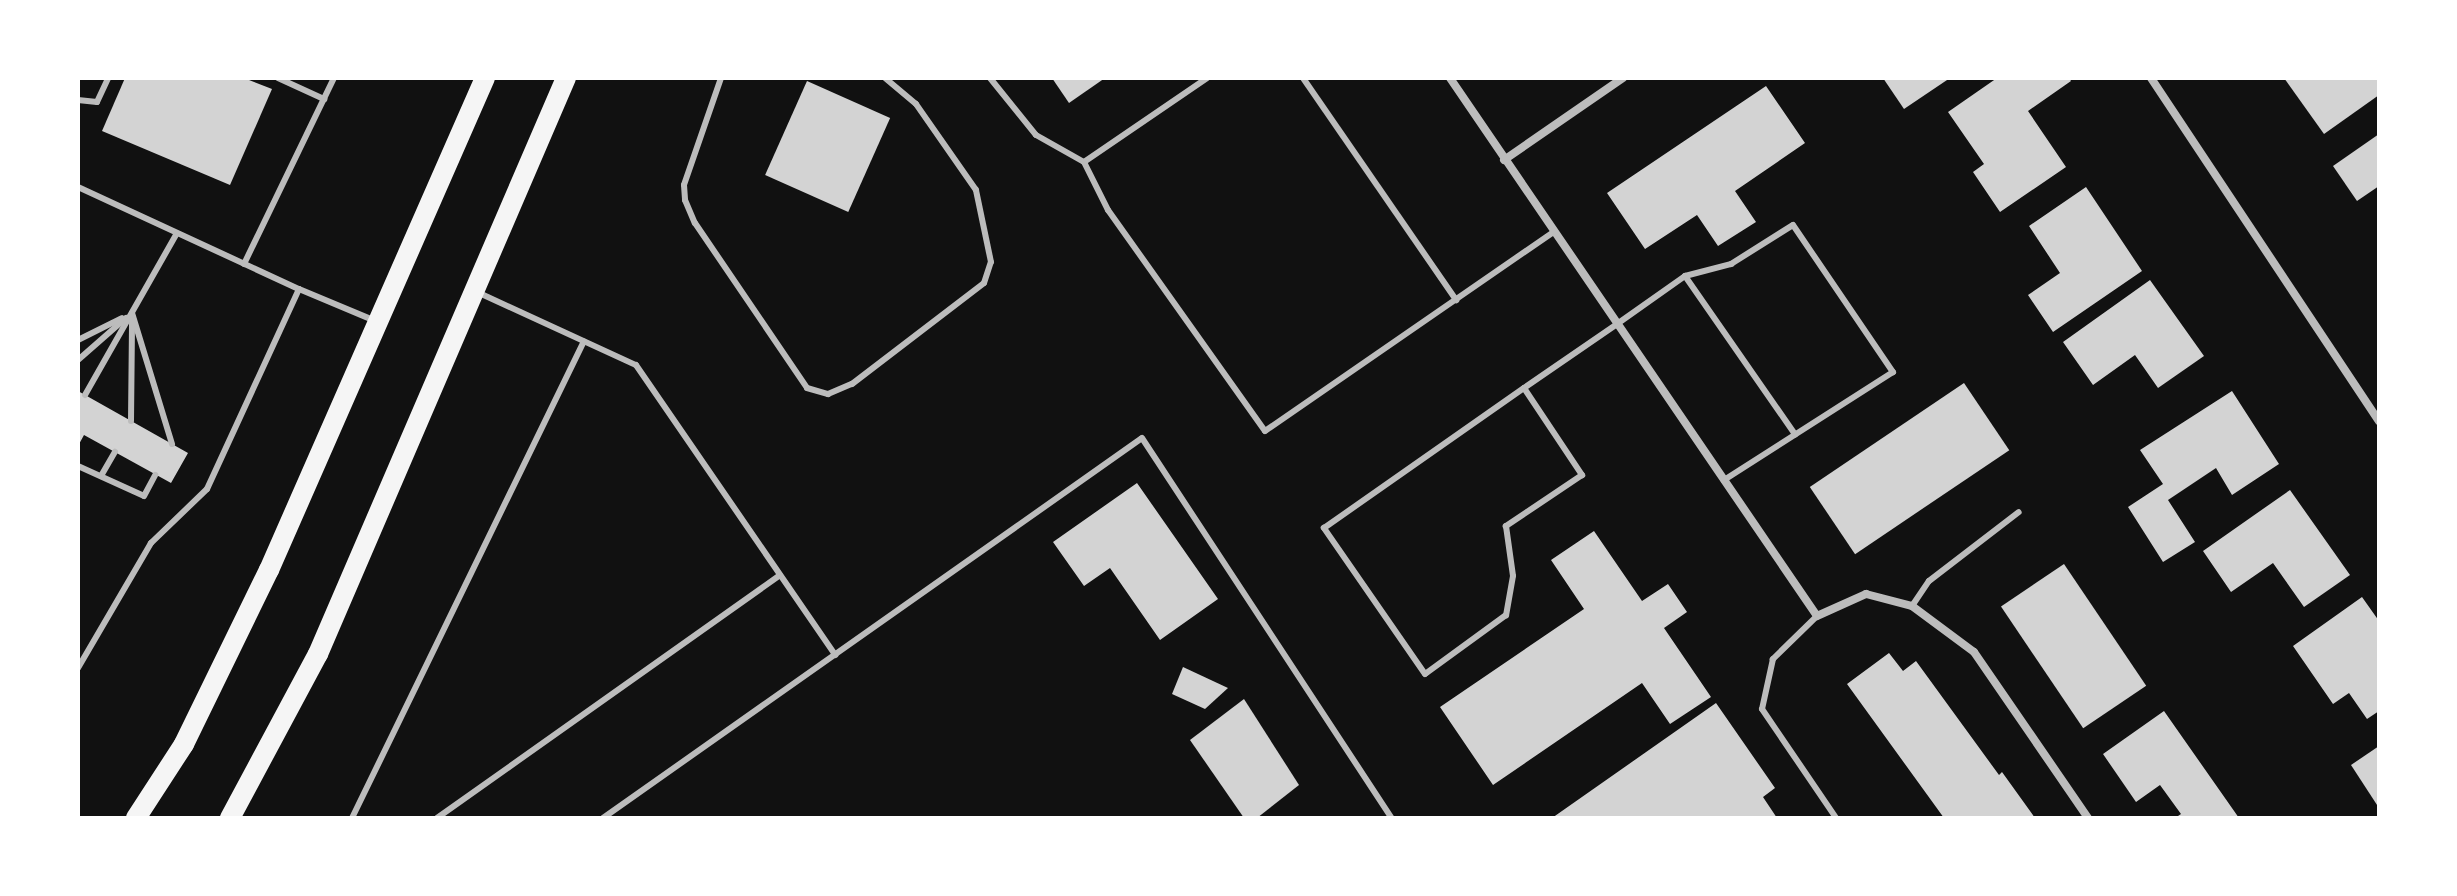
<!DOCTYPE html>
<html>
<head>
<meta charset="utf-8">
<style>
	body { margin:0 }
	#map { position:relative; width:2457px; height:896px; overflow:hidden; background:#111; font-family:"Alegreya Sans",sans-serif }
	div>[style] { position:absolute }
	.building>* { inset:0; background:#d3d3d3; transform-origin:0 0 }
	.service>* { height:6px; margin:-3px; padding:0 3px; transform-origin:3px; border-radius:3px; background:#bcbcbc }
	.minor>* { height:8px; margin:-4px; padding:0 4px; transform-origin:4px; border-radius:4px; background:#bcbcbc }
	.primary>* { height:20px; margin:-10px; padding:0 10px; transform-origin:10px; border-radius:10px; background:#f5f5f5 }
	span { translate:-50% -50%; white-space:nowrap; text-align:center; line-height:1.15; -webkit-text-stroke:7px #fff; paint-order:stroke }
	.frame { position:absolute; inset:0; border:80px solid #fff; pointer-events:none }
</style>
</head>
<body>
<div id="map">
	<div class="building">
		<div style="clip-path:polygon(125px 78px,244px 78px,272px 89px,230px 185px,102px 131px)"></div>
		<div style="clip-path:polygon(1052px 78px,1105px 78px,1069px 103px)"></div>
		<div style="clip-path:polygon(1883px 78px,1950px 78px,1904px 109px)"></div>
		<div style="clip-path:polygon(1997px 78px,2069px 78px,2071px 81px,2028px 111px,2066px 167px,2000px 212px,1973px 172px,1984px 164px,1948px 112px)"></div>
		<div style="clip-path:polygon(2284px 78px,2379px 78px,2379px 95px,2324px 134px)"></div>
		<div style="left:807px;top:81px;width:91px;height:103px;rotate:24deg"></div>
		<div style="clip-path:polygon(1766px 86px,1805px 143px,1735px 191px,1756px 222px,1718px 246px,1697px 215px,1645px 249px,1607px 193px)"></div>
		<div style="clip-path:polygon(2379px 134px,2379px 186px,2357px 201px,2333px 166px)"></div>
		<div style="clip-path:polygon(2086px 187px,2142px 271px,2053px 332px,2028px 295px,2060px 273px,2029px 226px)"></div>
		<div style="clip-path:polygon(2150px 280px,2204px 356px,2158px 388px,2135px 355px,2093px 385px,2063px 342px)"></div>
		<div style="left:1964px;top:383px;width:81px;height:186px;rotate:56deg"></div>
		<div style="clip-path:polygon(78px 391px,188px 453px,171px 483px,84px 435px,78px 446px)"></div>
		<div style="clip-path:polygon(2232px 391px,2279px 464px,2232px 495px,2216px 468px,2168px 500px,2195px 542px,2163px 562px,2128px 507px,2163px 484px,2140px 450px)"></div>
		<div style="clip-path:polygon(1137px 483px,1218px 599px,1160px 640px,1110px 568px,1084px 586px,1053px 542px)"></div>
		<div style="clip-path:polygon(2290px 490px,2350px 575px,2304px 607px,2273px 563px,2231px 592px,2203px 551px)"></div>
		<div style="clip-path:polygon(1594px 531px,1642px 601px,1668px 584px,1687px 612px,1664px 628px,1711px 697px,1670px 724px,1642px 683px,1493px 785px,1440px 707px,1584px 609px,1551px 560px)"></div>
		<div style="left:2064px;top:564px;width:147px;height:76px;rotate:56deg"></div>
		<div style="clip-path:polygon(2362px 597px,2379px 621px,2379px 711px,2367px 719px,2349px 693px,2333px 704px,2293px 646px)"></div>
		<div style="clip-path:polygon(1889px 653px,1903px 671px,1916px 661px,1999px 775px,2002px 772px,2035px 818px,1944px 818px,1847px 684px)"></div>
		<div style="clip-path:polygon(1183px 667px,1228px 688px,1205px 709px,1172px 694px)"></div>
		<div style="clip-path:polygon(1244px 699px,1299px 785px,1257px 818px,1244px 818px,1190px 740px)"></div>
		<div style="clip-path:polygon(1716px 703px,1775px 788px,1763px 797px,1777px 818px,1552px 818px)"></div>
		<div style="clip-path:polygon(2164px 711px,2239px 818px,2175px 818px,2181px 814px,2160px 785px,2136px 802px,2103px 754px)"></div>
		<div style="clip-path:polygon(2379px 746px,2379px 808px,2351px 765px)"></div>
	</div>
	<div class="service">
		<div style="left:278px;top:78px;width:51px;rotate:24.5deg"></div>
		<div style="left:721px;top:78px;width:113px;rotate:109.1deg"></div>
		<div style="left:684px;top:185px;width:15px;rotate:86deg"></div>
		<div style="left:685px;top:200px;width:25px;rotate:67deg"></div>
		<div style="left:695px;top:223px;width:199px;rotate:55.8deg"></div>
		<div style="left:807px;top:388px;width:22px;rotate:16deg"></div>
		<div style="left:828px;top:394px;width:26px;rotate:-23deg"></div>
		<div style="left:852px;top:384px;width:166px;rotate:-37.4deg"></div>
		<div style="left:984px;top:283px;width:22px;rotate:-72deg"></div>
		<div style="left:991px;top:262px;width:74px;rotate:-101.8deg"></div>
		<div style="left:976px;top:190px;width:105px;rotate:-124.9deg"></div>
		<div style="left:916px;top:104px;width:40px;rotate:-140deg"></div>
		<div style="left:990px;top:78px;width:73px;rotate:51.1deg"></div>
		<div style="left:1036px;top:135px;width:55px;rotate:29.4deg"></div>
		<div style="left:1084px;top:162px;width:149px;rotate:-34.3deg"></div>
		<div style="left:1303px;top:78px;width:270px;rotate:55.4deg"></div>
		<div style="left:78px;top:100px;width:19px;rotate:6deg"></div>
		<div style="left:97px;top:102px;width:26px;rotate:-65deg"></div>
		<div style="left:1084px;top:162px;width:54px;rotate:63.4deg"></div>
		<div style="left:1108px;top:210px;width:271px;rotate:54.6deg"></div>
		<div style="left:1265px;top:431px;width:351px;rotate:-34.6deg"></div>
		<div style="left:78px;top:187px;width:243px;rotate:24.8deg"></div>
		<div style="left:299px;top:289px;width:220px;rotate:114.7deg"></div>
		<div style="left:207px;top:489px;width:78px;rotate:136deg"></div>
		<div style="left:151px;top:543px;width:145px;rotate:120.3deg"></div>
		<div style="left:244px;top:264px;width:207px;rotate:-64.2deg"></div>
		<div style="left:1685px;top:276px;width:193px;rotate:55.2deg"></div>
		<div style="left:299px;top:289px;width:80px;rotate:22.7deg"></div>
		<div style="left:477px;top:292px;width:175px;rotate:24.7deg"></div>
		<div style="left:636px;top:365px;width:352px;rotate:55.5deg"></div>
		<div style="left:132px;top:313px;width:137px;rotate:73deg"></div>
		<div style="left:78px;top:340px;width:49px;rotate:-26.6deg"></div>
		<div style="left:78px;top:360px;width:64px;rotate:-41.2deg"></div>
		<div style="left:1524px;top:388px;width:105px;rotate:56.3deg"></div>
		<div style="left:1582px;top:475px;width:92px;rotate:146.1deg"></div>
		<div style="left:1506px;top:526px;width:50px;rotate:82deg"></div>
		<div style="left:1513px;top:576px;width:40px;rotate:100deg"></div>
		<div style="left:1506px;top:615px;width:100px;rotate:143.9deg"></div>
		<div style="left:1425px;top:674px;width:178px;rotate:-124.7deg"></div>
		<div style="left:1324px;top:528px;width:244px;rotate:-35deg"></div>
		<div style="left:1524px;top:388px;width:113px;rotate:-34.5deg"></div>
		<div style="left:1617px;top:324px;width:83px;rotate:-35.2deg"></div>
		<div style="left:1685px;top:276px;width:48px;rotate:-14.6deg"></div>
		<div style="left:1731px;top:264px;width:73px;rotate:-32.2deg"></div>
		<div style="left:1793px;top:225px;width:178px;rotate:55.8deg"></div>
		<div style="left:1893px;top:372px;width:201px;rotate:147.4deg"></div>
		<div style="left:85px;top:395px;width:186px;rotate:-60.4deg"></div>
		<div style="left:131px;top:421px;width:101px;rotate:-89.4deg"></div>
		<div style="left:78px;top:466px;width:72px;rotate:24.4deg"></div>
		<div style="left:144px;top:496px;width:24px;rotate:-62deg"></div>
		<div style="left:101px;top:476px;width:28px;rotate:-60deg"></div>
		<div style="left:1912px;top:606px;width:30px;rotate:-56deg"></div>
		<div style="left:1929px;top:581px;width:113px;rotate:-37.5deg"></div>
		<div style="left:1817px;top:616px;width:62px;rotate:135.7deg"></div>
		<div style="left:1773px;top:659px;width:51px;rotate:102.4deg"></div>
		<div style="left:1762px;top:709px;width:132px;rotate:55.8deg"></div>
		<div style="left:352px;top:818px;width:530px;rotate:-64.06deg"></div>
		<div style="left:437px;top:818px;width:420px;rotate:-35.3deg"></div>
		<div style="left:603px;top:818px;width:659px;rotate:-35.18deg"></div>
		<div style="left:1142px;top:438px;width:455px;rotate:56.7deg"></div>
	</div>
	<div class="minor">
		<div style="left:1450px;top:78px;width:651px;rotate:55.7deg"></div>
		<div style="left:1817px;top:616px;width:54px;rotate:-24.2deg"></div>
		<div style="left:1866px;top:594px;width:48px;rotate:14.6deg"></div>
		<div style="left:1912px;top:606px;width:77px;rotate:36.6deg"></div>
		<div style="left:1974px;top:652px;width:201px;rotate:55.5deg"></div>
		<div style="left:2151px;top:78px;width:412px;rotate:56.4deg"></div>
		<div style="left:1504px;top:160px;width:145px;rotate:-34.6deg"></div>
	</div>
	<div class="primary">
		<div style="left:136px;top:818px;width:88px;rotate:-57deg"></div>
		<div style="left:184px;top:744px;width:194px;rotate:-64deg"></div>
		<div style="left:269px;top:570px;width:537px;rotate:-66.3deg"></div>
		<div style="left:230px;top:818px;width:186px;rotate:-61.8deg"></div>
		<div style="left:318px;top:654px;width:627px;rotate:-66.71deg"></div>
	</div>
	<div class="frame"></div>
</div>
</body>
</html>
